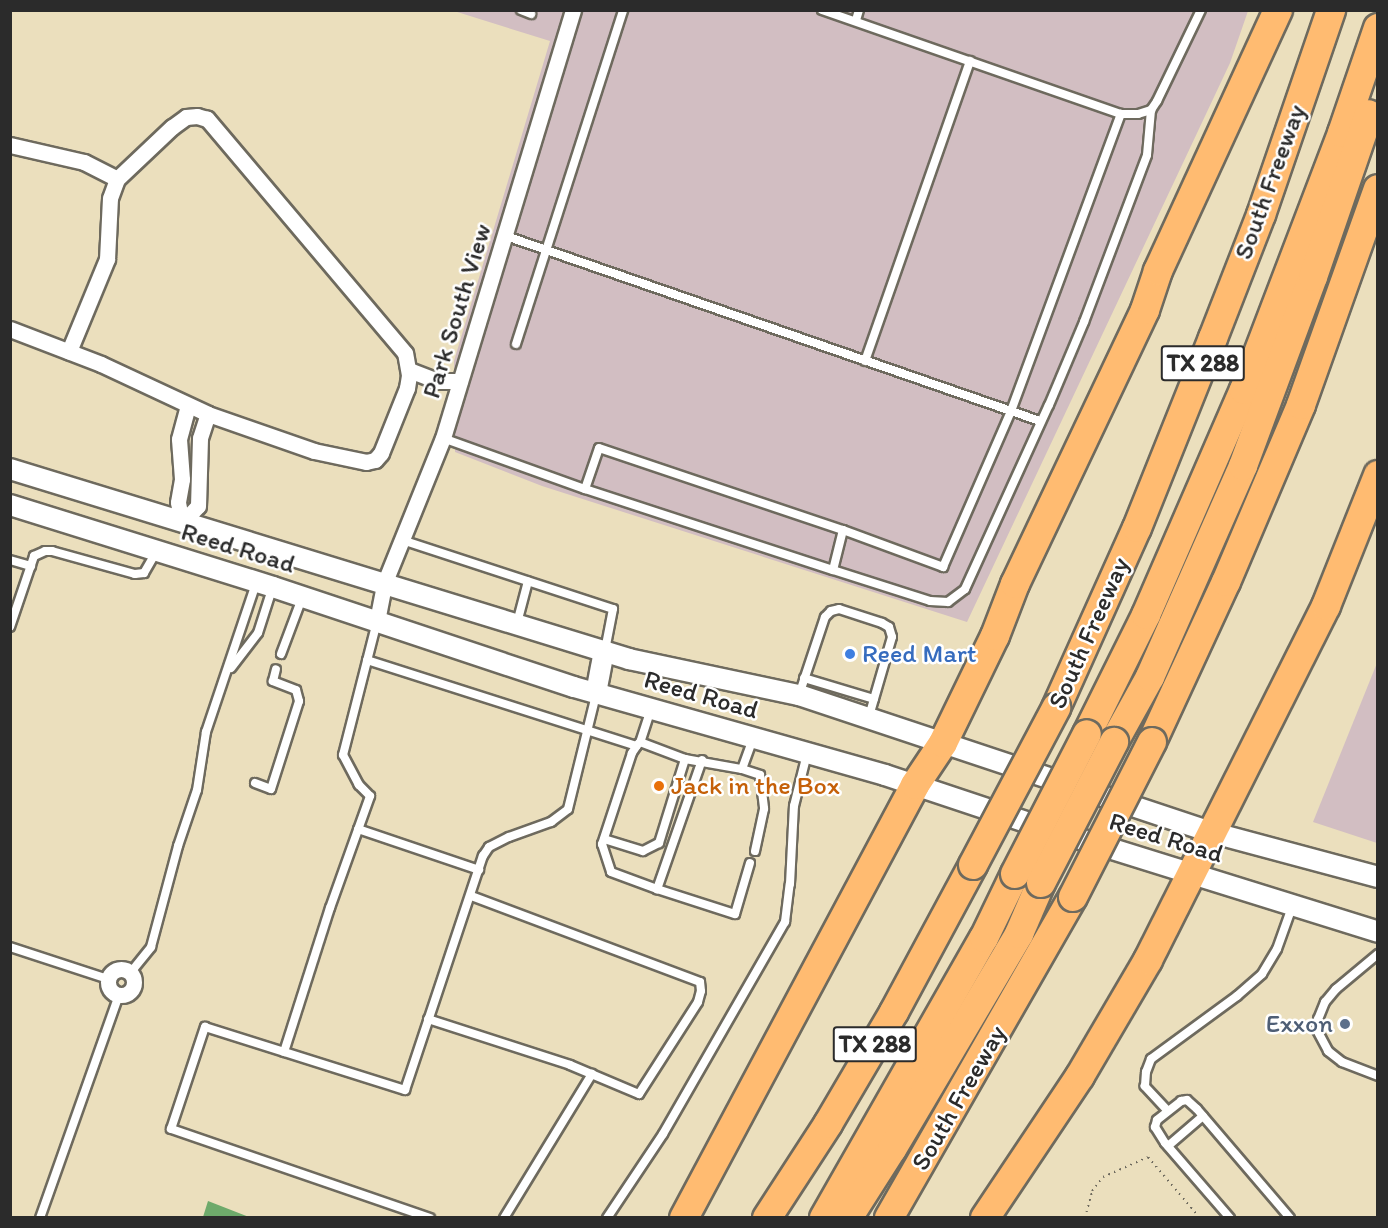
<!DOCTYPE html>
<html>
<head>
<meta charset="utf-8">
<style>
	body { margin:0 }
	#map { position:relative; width:1388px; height:1228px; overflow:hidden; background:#ebdfbd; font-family:Itim,sans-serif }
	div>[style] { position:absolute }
	.industrial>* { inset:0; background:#d2bec2 }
	.forest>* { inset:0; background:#6eaa6b }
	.path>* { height:2px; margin-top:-1px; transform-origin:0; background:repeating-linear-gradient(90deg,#6e6a5e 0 1.5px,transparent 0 6px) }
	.roads { filter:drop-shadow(2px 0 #6e6a5e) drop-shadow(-2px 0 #6e6a5e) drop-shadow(0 2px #6e6a5e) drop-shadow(0 -2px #6e6a5e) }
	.service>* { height:8px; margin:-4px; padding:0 4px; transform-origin:4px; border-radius:4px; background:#fff }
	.minor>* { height:15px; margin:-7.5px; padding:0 7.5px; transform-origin:7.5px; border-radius:7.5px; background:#fff }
	.minor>.ring { margin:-7.5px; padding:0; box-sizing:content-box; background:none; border:15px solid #fff; border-radius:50% }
	.tertiary>* { height:20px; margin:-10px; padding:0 10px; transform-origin:10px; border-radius:10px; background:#fff }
	.motorway>* { height:28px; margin:-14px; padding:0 14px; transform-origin:14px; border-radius:14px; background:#ffbb71 }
	.bridges { filter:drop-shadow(2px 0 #6e6a5e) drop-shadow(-2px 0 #6e6a5e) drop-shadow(0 2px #6e6a5e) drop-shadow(0 -2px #6e6a5e) }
	.motorway-bridge>* { height:28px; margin:-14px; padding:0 14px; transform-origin:14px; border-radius:14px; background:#ffbb71 }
	.dots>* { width:16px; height:16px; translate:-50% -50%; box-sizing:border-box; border:3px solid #fff; border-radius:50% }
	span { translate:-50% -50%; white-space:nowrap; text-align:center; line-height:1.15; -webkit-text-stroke:5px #fff; paint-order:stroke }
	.shield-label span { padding:2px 4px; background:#fff; border:2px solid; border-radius:4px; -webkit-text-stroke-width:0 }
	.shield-label { font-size:24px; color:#2b2b2b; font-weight:700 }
	.street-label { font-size:26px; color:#2b2b2b }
	.shop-label { font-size:26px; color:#366cbe }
	.left { translate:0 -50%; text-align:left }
	.food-label { font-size:26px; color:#c56008 }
	.service-label { font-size:26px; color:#4e5e75 }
	.right { translate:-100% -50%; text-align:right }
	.frame { position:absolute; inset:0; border:12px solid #2b2b2b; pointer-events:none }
</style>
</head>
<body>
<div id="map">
	<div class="industrial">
		<div style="clip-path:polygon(454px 11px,1248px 11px,1230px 63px,967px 622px,542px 486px,455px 452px,454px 361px,550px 41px)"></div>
		<div style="clip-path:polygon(1377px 663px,1378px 843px,1377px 843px,1313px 822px)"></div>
	</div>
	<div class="forest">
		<div style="clip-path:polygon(208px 1201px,249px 1217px,203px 1217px)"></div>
	</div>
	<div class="path">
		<div style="left:1085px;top:1218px;width:28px;rotate:-75deg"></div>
		<div style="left:1092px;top:1191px;width:18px;rotate:-52deg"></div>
		<div style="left:1103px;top:1177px;width:49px;rotate:-24deg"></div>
		<div style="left:1148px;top:1157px;width:80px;rotate:49.6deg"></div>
	</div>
	<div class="roads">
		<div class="service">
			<div style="left:521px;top:10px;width:11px;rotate:22deg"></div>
			<div style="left:822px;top:10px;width:317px;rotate:19.2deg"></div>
			<div style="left:1121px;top:114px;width:17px"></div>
			<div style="left:1138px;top:114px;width:14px;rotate:-17deg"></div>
			<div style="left:1151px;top:110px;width:11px;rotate:-56deg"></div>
			<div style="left:1157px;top:101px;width:101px;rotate:-64.2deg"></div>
			<div style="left:856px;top:20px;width:10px;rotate:-73deg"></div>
			<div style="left:506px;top:236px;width:565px;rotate:19.11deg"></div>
			<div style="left:516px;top:344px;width:351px;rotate:-72.2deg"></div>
			<div style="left:865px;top:361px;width:318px;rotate:-70.7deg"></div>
			<div style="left:443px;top:438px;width:151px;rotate:19.8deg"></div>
			<div style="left:585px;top:489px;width:261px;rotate:18.1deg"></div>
			<div style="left:833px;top:570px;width:102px;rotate:17.7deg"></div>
			<div style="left:930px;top:601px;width:18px;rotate:3deg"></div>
			<div style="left:948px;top:602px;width:21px;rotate:-37deg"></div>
			<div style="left:965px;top:589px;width:202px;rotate:-65.5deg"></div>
			<div style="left:1049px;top:405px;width:90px;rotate:-67.1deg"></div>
			<div style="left:1084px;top:322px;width:178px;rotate:-69.3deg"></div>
			<div style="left:1147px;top:155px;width:45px;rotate:-84.9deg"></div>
			<div style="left:585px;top:489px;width:43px;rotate:-71.1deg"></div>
			<div style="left:599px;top:448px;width:257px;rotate:18.6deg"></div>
			<div style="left:843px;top:530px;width:41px;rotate:104deg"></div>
			<div style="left:843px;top:530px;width:107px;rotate:20.3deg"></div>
			<div style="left:943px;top:567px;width:170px;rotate:-66.4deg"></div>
			<div style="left:1011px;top:411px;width:317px;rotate:-69.7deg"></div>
			<div style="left:402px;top:540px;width:222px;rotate:18.1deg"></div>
			<div style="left:613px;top:609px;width:42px;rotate:101deg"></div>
			<div style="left:10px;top:560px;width:22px;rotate:16deg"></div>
			<div style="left:517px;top:623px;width:43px;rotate:-75.3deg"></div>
			<div style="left:10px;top:627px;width:75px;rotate:-71.3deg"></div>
			<div style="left:34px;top:556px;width:12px;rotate:-24deg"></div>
			<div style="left:45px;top:551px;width:7px"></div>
			<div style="left:52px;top:551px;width:86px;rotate:15.5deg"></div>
			<div style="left:135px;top:574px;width:9px;rotate:-6deg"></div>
			<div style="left:144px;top:573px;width:24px;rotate:-60deg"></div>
			<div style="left:281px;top:654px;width:60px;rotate:-69.4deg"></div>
			<div style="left:367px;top:660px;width:283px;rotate:17.7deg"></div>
			<div style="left:231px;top:668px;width:44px;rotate:-52.4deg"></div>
			<div style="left:258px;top:633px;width:46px;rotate:-72.3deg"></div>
			<div style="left:804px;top:678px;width:73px;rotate:16.7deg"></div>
			<div style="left:799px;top:695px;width:82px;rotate:-71.6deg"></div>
			<div style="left:825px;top:617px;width:8px;rotate:-45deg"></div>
			<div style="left:831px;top:611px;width:8px;rotate:-14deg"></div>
			<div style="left:839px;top:609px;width:45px;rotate:18deg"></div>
			<div style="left:882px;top:623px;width:8px;rotate:30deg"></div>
			<div style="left:889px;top:627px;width:10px;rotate:73deg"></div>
			<div style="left:892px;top:637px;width:82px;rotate:106.2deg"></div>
			<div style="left:651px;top:709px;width:35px;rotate:108deg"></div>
			<div style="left:640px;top:742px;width:48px;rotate:20.7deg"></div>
			<div style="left:685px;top:759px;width:58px;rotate:10deg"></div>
			<div style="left:742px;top:769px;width:32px;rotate:-70deg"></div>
			<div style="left:638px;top:744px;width:11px;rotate:124deg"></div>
			<div style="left:632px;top:753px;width:96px;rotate:108.2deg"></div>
			<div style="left:602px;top:844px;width:29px;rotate:72deg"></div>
			<div style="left:611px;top:872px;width:49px;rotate:20.3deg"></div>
			<div style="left:702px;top:760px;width:137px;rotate:109.2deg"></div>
			<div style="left:657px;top:889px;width:82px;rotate:17.8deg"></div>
			<div style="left:735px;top:914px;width:53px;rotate:-73.6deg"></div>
			<div style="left:742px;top:769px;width:19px;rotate:18deg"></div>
			<div style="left:760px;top:775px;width:34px;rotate:83deg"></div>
			<div style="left:764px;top:809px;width:43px;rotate:102.1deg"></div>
			<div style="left:255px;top:783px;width:17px;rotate:21deg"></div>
			<div style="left:271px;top:789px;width:92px;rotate:-72.3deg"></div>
			<div style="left:299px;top:701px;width:11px;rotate:-105deg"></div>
			<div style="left:296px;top:690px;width:25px;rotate:-159deg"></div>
			<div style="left:273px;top:681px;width:12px;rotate:-76deg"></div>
			<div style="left:358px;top:829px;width:128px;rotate:18.7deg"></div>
			<div style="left:604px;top:839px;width:41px;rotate:17.1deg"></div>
			<div style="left:643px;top:851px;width:18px;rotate:-27deg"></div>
			<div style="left:659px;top:843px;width:88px;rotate:-72.8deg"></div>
			<div style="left:10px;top:947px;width:103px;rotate:18.1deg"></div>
			<div style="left:1378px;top:954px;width:55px;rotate:140.2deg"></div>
			<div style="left:1336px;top:989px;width:17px;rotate:130deg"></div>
			<div style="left:1325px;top:1002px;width:18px;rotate:112deg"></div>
			<div style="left:1318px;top:1019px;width:11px;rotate:95deg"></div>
			<div style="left:1317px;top:1030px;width:24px;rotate:62deg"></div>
			<div style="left:1328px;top:1051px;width:18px;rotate:38deg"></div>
			<div style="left:1342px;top:1062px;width:39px;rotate:21deg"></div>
			<div style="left:131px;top:972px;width:32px;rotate:-51deg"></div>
			<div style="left:151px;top:947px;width:105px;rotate:-75deg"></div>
			<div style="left:178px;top:846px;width:59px;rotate:-71.3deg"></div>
			<div style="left:197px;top:790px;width:59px;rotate:-81.2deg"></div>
			<div style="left:206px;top:732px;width:157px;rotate:-71.4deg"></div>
			<div style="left:428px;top:1019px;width:149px;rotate:17.9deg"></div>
			<div style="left:570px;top:1065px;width:75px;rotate:22.8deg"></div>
			<div style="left:639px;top:1094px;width:109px;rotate:-57.3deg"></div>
			<div style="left:698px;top:1002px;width:11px;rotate:-75deg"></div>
			<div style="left:701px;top:991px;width:9px;rotate:-96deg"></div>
			<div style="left:700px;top:982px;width:245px;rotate:-159.4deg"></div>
			<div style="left:284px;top:1052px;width:151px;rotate:-72.3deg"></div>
			<div style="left:330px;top:908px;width:119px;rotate:-70.3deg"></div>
			<div style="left:370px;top:796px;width:16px;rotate:-135deg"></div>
			<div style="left:359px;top:785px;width:34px;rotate:-118deg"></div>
			<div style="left:343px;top:755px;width:137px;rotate:-75.7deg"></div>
			<div style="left:1167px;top:1110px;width:33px;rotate:-133deg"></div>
			<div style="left:1145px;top:1086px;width:14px;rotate:-86deg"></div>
			<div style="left:1146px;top:1072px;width:14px;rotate:-69deg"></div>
			<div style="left:1151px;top:1059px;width:107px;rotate:-36.2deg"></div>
			<div style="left:1237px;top:996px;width:33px;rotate:-41deg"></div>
			<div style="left:1262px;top:974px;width:29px;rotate:-59deg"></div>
			<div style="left:1277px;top:949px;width:45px;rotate:-70.3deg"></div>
			<div style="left:1168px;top:1146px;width:46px;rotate:-40.6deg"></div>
			<div style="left:40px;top:1218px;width:237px;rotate:-70.5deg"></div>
			<div style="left:430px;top:1218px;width:274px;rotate:-161deg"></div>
			<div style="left:171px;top:1129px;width:108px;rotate:-71.6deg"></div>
			<div style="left:205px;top:1027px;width:210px;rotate:17.5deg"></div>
			<div style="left:405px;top:1090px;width:247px;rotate:-71.6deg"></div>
			<div style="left:483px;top:856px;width:11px;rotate:-56deg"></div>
			<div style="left:489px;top:847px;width:22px;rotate:-27deg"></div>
			<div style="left:509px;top:837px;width:45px;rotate:-19.7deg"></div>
			<div style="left:551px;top:822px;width:21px;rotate:-37deg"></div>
			<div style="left:568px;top:809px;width:117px;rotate:-76.2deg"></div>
			<div style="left:504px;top:1218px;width:169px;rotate:-58.6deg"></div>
			<div style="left:607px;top:1218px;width:101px;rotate:-56.3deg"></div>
			<div style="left:663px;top:1134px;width:245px;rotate:-60.1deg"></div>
			<div style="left:785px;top:922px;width:38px;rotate:-83deg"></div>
			<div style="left:790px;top:884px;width:78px;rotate:-87.1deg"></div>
			<div style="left:794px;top:806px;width:54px;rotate:-76deg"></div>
			<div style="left:1230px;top:1218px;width:99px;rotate:-130.9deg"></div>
			<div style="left:1165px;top:1143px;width:19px;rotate:-122deg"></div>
			<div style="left:1155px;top:1127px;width:7px;rotate:-74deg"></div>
			<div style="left:1157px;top:1120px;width:31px;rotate:-38deg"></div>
			<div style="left:1181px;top:1101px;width:6px;rotate:-9deg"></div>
			<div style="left:1187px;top:1100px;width:13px;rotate:42deg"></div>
			<div style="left:1197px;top:1109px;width:143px;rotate:49.5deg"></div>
		</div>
		<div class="minor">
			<div style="left:10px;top:145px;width:76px;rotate:12.9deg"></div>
			<div style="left:84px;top:162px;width:37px;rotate:27deg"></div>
			<div style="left:10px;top:329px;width:97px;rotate:21deg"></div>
			<div style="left:101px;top:364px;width:118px;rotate:25deg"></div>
			<div style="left:208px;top:414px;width:112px;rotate:19.2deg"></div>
			<div style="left:314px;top:451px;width:53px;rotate:11.9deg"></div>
			<div style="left:366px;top:462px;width:9px;rotate:-13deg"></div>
			<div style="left:375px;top:460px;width:9px;rotate:-49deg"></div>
			<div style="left:381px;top:453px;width:70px;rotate:-68.2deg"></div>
			<div style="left:407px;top:388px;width:13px;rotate:-81deg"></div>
			<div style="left:409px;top:375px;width:22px;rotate:-100deg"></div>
			<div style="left:405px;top:353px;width:307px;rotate:-130.2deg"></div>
			<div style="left:207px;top:119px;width:10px;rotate:-163deg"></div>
			<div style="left:197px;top:116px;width:11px;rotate:175deg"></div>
			<div style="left:186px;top:117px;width:17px;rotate:144deg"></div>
			<div style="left:172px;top:127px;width:76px;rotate:136.6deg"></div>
			<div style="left:117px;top:179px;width:20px;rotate:110deg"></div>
			<div style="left:110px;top:198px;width:61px;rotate:92.8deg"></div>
			<div style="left:107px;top:259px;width:100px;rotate:112.4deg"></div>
			<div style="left:409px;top:370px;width:30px;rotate:21deg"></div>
			<div style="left:437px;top:381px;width:23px"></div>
			<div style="left:182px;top:523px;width:21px;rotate:-101deg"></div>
			<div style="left:178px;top:502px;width:23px;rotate:-80deg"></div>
			<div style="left:182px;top:479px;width:40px;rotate:-94.3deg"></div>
			<div style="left:179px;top:439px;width:35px;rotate:-75deg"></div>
			<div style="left:182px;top:523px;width:23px;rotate:-47deg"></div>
			<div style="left:198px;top:506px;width:68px;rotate:-88.3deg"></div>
			<div style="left:200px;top:438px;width:25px;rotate:-72deg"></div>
			<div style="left:377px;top:621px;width:38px;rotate:-79deg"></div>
			<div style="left:384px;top:584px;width:157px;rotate:-68deg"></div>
			<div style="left:443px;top:438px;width:447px;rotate:-73.1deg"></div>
			<div class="ring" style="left:108px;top:969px;width:11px;height:11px"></div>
		</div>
		<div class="tertiary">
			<div style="left:10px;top:469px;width:648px;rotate:17.06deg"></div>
			<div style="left:629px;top:659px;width:174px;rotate:12deg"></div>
			<div style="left:799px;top:695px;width:437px;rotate:18.4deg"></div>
			<div style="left:1214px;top:833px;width:170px;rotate:15deg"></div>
			<div style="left:10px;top:505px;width:275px;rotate:17.3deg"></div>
			<div style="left:273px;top:587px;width:317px;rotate:18.4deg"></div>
			<div style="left:574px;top:687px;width:323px;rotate:15.8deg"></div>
			<div style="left:885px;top:775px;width:155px;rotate:18.4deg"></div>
			<div style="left:1032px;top:824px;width:362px;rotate:17.3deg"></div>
			<div style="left:596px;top:693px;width:43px;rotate:-79.2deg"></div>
		</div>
		<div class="motorway">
			<div style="left:1056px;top:708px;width:197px;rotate:-65.8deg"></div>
			<div style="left:1137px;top:528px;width:205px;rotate:-68.2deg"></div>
			<div style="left:1213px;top:338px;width:132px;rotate:-68.7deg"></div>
			<div style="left:1261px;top:215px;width:217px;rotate:-71.1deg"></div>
			<div style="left:1087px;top:734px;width:133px;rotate:-63.6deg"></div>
			<div style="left:1146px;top:615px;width:245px;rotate:-66.5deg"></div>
			<div style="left:1244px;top:390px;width:275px;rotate:-69.1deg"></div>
			<div style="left:1342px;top:133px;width:111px;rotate:-71.1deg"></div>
			<div style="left:1114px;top:742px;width:74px;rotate:-61deg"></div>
			<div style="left:1150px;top:677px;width:231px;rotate:-66.2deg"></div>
			<div style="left:1243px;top:466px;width:202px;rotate:-69.7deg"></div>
			<div style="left:1313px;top:277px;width:172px;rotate:-71deg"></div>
			<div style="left:1152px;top:742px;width:176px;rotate:-65.2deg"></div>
			<div style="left:1226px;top:582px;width:192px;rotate:-67deg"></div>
			<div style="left:1301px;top:405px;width:229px;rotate:-70.4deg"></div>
			<div style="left:684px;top:1218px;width:491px;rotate:-61.9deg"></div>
			<div style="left:915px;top:785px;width:50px;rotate:-56.3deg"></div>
			<div style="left:943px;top:743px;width:119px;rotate:-64.1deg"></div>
			<div style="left:995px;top:636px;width:56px;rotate:-69deg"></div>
			<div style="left:1015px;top:584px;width:303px;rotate:-64.6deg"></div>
			<div style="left:1145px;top:310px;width:41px;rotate:-71.6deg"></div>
			<div style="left:1158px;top:271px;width:287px;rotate:-65.3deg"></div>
			<div style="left:767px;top:1218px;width:112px;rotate:-57deg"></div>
			<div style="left:828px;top:1124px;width:130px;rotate:-59.5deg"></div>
			<div style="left:894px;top:1012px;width:167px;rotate:-61.7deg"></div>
			<div style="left:824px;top:1218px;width:322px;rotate:-60.3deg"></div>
			<div style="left:984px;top:938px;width:71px;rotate:-64.2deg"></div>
			<div style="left:848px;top:1218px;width:82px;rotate:-57.5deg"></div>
			<div style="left:892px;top:1149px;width:250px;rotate:-59.4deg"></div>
			<div style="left:1019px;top:934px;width:56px;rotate:-66.7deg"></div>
			<div style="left:889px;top:1218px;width:370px;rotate:-60.2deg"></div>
			<div style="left:985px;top:1218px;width:171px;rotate:-56.2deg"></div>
			<div style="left:1080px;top:1076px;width:134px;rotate:-59.6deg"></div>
			<div style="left:1148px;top:960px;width:396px;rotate:-63.3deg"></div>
			<div style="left:1326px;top:606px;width:141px;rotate:-68.3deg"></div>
		</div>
	</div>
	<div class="bridges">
		<div class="motorway-bridge">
			<div style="left:973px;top:865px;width:178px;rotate:-62.1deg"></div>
			<div style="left:1015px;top:874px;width:157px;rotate:-62.8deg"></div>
			<div style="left:1041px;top:883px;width:159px;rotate:-62.6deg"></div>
			<div style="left:1073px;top:897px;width:174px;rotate:-63deg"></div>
		</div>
	</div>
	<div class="dots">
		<div style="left:850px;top:654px;background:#3f7fe0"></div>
		<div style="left:659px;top:786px;background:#e8710a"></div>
		<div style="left:1345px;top:1024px;background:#5c6f8a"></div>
	</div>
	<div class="shield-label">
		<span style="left:1203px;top:363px">TX 288</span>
		<span style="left:875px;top:1044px">TX 288</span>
	</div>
	<div class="street-label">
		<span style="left:1270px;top:182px;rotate:-70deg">South Freeway</span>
		<span style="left:457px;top:311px;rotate:-73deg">Park South View</span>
		<span style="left:238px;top:548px;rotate:17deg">Reed Road</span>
		<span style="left:1089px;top:633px;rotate:-66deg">South Freeway</span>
		<span style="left:701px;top:695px;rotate:16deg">Reed Road</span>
		<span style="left:1166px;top:838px;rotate:17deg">Reed Road</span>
		<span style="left:959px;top:1098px;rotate:-60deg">South Freeway</span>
	</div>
	<div class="shop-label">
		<span class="left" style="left:862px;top:654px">Reed Mart</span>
	</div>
	<div class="food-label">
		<span class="left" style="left:671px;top:786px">Jack in the Box</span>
	</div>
	<div class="service-label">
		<span class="right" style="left:1333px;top:1024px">Exxon</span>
	</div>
	<div class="frame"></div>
</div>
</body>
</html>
